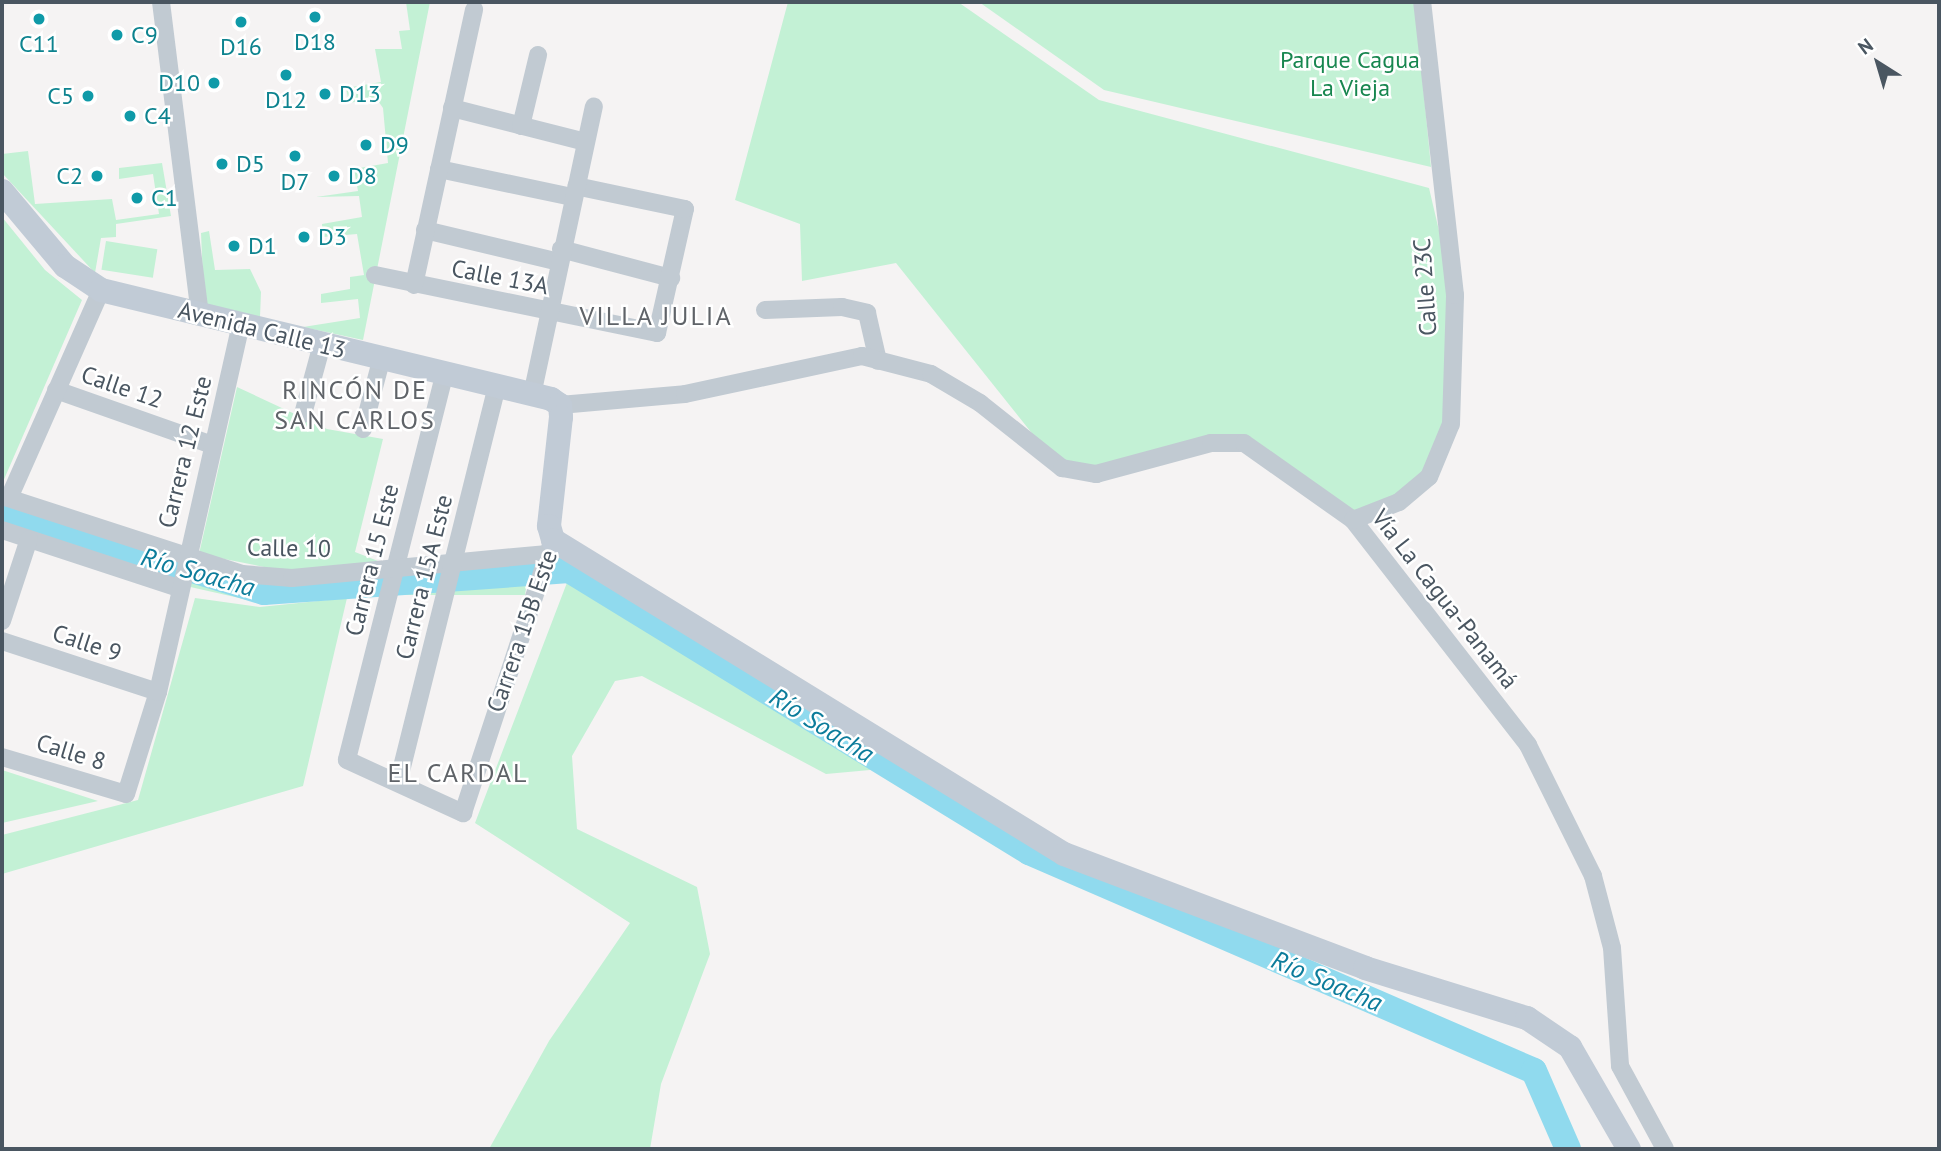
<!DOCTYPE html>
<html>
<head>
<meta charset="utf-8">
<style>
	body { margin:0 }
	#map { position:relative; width:1941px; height:1151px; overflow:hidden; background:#f5f3f3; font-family:"PT Sans",sans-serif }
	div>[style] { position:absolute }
	.green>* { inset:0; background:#c3f1d5; transform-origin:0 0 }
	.river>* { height:26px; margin:-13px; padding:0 13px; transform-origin:13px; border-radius:13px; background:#90daee }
	.minor>* { height:18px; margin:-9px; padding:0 9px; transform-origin:9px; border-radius:9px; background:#c1cad2 }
	.secondary>* { height:24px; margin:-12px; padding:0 12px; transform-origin:12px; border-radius:12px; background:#c1cbd6 }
	.dots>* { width:19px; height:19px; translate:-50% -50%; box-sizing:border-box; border:4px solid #fff; border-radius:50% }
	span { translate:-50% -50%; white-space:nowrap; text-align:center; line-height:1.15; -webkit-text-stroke:5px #fff; paint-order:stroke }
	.culture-label { font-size:24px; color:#0d838f }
	.left { translate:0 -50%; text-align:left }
	.right { translate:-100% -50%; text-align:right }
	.park-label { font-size:24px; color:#17864f }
	.street-label { font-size:24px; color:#4a5661 }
	.neighbourhood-label { font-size:26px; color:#5f6368; letter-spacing:2px }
	.water-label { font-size:26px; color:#0c7c9b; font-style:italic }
	.frame { position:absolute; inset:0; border:4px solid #4a5661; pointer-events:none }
	.north { position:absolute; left:1843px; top:28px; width:70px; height:70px; -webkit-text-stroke:5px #fff; paint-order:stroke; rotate:323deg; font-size:19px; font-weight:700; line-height:28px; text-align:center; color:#4a5661 }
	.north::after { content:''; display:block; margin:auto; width:24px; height:32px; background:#4a5661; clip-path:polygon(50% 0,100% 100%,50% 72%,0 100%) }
</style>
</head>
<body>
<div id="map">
	<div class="green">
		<div style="clip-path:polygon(406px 2px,430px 2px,363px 340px,303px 327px,360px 318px,358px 299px,321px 303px,321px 294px,350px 289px,350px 277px,364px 275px,357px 234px,323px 237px,322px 224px,362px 217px,359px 196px,316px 197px,358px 191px,354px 169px,388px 163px,383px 108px,376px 98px,349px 103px,346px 88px,381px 82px,375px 49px,402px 49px,399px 31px,410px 30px)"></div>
		<div style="clip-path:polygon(788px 2px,958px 2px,1099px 100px,1429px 188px,1456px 303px,1453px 417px,1431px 472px,1353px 524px,1244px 445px,1062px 471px,896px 263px,802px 281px,800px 224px,735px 200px)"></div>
		<div style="clip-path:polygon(979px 2px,1415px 2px,1431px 167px,1104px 90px)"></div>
		<div style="clip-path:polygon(28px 151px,35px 204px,112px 199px,116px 220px,159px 214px,153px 174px,119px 179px,119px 168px,162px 163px,171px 216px,116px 224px,116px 237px,101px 238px,95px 273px,2px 173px,2px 154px)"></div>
		<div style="clip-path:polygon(2px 217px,45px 270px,82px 300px,2px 484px)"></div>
		<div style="clip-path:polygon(209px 231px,215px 270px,250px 269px,261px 292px,260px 317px,204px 304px,201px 233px)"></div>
		<div style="left:106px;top:241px;width:52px;height:29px;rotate:9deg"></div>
		<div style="clip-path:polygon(237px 387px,327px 429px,383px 439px,355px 552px,378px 561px,290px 572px,199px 554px)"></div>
		<div style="clip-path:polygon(2px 505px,297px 582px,530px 563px,525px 595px,350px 595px,262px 603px,177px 584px,2px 527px)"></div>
		<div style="clip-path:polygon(568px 580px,892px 768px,826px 774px,642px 676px,615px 681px,572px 756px,577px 829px,697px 887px,710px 954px,661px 1084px,650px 1149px,489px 1149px,549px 1041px,630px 923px,475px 823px)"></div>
		<div style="clip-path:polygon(195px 598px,260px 607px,347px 598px,303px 786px,2px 874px,2px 835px,138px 800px)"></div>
		<div style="clip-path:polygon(2px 770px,98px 801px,2px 823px)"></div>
	</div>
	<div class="river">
		<div style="left:2px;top:511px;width:274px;rotate:17.2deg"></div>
		<div style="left:264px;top:592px;width:306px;rotate:-4.1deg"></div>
		<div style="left:569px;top:570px;width:540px;rotate:31.51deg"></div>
		<div style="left:1029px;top:852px;width:550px;rotate:23.44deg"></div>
		<div style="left:1534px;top:1071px;width:85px;rotate:66.4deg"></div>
	</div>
	<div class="minor">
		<div style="left:161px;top:2px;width:314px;rotate:82.9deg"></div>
		<div style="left:452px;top:108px;width:137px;rotate:14.3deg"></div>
		<div style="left:521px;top:126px;width:73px;rotate:-76.5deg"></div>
		<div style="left:439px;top:169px;width:136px;rotate:11.9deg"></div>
		<div style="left:425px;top:230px;width:138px;rotate:13.4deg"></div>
		<div style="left:561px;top:249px;width:114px;rotate:14.8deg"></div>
		<div style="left:375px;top:275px;width:288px;rotate:11.6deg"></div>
		<div style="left:657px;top:333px;width:127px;rotate:-77.3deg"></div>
		<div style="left:685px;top:209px;width:111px;rotate:-168.1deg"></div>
		<div style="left:414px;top:285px;width:282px;rotate:-77.7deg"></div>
		<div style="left:765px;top:310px;width:77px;rotate:-2.2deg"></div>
		<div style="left:842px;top:307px;width:26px;rotate:13deg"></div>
		<div style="left:867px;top:313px;width:49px;rotate:77.1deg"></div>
		<div style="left:445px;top:372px;width:400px;rotate:104.2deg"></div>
		<div style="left:347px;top:760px;width:128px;rotate:24.6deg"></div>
		<div style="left:463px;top:813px;width:287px;rotate:-71.8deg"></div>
		<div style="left:56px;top:390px;width:165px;rotate:19.4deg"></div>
		<div style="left:532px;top:395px;width:295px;rotate:-77.9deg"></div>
		<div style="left:560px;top:405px;width:125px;rotate:-5deg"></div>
		<div style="left:685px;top:394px;width:181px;rotate:-12.1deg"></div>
		<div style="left:862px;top:356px;width:71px;rotate:14.6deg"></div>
		<div style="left:931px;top:374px;width:57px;rotate:30.6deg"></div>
		<div style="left:980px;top:403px;width:105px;rotate:38.4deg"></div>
		<div style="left:1062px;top:468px;width:35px;rotate:10deg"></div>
		<div style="left:1096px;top:474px;width:119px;rotate:-15.1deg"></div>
		<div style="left:1211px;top:443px;width:33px"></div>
		<div style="left:1244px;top:443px;width:133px;rotate:35.2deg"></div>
		<div style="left:1353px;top:520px;width:285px;rotate:52.1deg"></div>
		<div style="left:1528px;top:745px;width:146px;rotate:63.6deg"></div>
		<div style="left:1593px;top:876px;width:74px;rotate:75.2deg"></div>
		<div style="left:1612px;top:948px;width:118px;rotate:86.1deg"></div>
		<div style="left:1620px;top:1066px;width:94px;rotate:61.5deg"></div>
		<div style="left:303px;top:414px;width:73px;rotate:-74.8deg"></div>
		<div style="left:363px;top:429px;width:70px;rotate:-75.2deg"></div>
		<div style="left:2px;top:496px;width:252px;rotate:18deg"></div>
		<div style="left:242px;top:574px;width:50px;rotate:4.6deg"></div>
		<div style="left:292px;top:578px;width:254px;rotate:-5.4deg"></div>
		<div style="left:9px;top:498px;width:227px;rotate:-66.1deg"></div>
		<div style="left:1353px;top:520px;width:49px;rotate:-21.4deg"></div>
		<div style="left:1399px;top:502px;width:39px;rotate:-40deg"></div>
		<div style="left:1429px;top:477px;width:57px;rotate:-67.5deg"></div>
		<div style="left:1451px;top:424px;width:129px;rotate:-88.2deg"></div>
		<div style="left:1455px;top:295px;width:295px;rotate:-96.4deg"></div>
		<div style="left:2px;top:530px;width:185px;rotate:18.2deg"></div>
		<div style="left:2px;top:621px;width:86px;rotate:-71.8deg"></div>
		<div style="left:2px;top:641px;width:164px;rotate:18.1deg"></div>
		<div style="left:2px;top:757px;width:129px;rotate:16.6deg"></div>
		<div style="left:126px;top:794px;width:107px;rotate:-72.6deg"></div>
		<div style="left:158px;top:692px;width:377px;rotate:-77.3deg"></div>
		<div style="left:399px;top:779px;width:404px;rotate:-76deg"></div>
	</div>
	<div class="secondary">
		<div style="left:2px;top:191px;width:98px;rotate:50deg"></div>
		<div style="left:65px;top:266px;width:43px;rotate:33.7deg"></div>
		<div style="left:101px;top:290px;width:463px;rotate:13.6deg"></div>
		<div style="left:551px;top:399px;width:11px;rotate:34deg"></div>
		<div style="left:560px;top:405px;width:12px;rotate:85deg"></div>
		<div style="left:561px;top:417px;width:110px;rotate:96.3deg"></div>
		<div style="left:549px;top:526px;width:15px;rotate:74deg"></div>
		<div style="left:553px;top:540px;width:600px;rotate:31.57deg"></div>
		<div style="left:1064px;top:854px;width:322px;rotate:20.7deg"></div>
		<div style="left:1365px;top:968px;width:170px;rotate:17.2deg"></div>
		<div style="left:1527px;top:1018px;width:52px;rotate:34deg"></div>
		<div style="left:1570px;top:1047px;width:118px;rotate:60deg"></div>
	</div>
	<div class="dots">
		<div style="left:315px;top:17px;background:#0f9aa8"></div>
		<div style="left:39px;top:19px;background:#0f9aa8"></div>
		<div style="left:241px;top:22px;background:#0f9aa8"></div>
		<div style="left:117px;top:35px;background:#0f9aa8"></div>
		<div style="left:286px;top:75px;background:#0f9aa8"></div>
		<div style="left:214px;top:83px;background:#0f9aa8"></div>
		<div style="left:325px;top:94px;background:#0f9aa8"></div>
		<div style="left:88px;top:96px;background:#0f9aa8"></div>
		<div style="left:130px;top:116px;background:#0f9aa8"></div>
		<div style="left:366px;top:145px;background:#0f9aa8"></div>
		<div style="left:295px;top:156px;background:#0f9aa8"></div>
		<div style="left:222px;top:164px;background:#0f9aa8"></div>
		<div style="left:97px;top:176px;background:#0f9aa8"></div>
		<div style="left:334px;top:176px;background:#0f9aa8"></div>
		<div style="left:137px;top:198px;background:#0f9aa8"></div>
		<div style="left:304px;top:237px;background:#0f9aa8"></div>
		<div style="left:234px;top:246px;background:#0f9aa8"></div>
	</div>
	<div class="culture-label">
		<span class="left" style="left:131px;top:35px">C9</span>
		<span style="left:315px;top:42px">D18</span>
		<span style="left:39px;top:44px">C11</span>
		<span style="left:241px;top:47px">D16</span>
		<span class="right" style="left:200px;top:83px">D10</span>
		<span class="left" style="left:339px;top:94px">D13</span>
		<span class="right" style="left:74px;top:96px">C5</span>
		<span style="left:286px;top:100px">D12</span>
		<span class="left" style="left:144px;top:116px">C4</span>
		<span class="left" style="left:380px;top:145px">D9</span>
		<span class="left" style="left:236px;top:164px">D5</span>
		<span class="right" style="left:83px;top:176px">C2</span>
		<span class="left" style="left:348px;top:176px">D8</span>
		<span style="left:295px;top:182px">D7</span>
		<span class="left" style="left:151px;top:198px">C1</span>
		<span class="left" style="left:318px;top:237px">D3</span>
		<span class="left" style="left:248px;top:246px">D1</span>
	</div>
	<div class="park-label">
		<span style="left:1350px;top:74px">Parque Cagua<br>La Vieja</span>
	</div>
	<div class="street-label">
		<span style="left:500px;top:277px;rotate:11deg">Calle 13A</span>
		<span style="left:1425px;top:287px;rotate:-94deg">Calle 23C</span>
		<span style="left:262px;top:330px;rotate:14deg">Avenida Calle 13</span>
		<span style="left:122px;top:387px;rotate:19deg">Calle 12</span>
		<span style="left:185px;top:452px;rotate:-76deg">Carrera 12 Este</span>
		<span style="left:289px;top:548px;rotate:1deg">Calle 10</span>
		<span style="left:372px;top:560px;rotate:-76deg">Carrera 15 Este</span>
		<span style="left:424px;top:577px;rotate:-76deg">Carrera 15A Este</span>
		<span style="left:1445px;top:599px;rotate:52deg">Vía La Cagua-Panamá</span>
		<span style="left:522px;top:631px;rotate:-71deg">Carrera 15B Este</span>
		<span style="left:87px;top:643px;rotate:18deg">Calle 9</span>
		<span style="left:71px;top:752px;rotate:17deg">Calle 8</span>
	</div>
	<div class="neighbourhood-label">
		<span style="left:656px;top:316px">VILLA JULIA</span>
		<span style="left:355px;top:405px">RINCÓN DE<br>SAN CARLOS</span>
		<span style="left:458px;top:773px">EL CARDAL</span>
	</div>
	<div class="water-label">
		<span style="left:198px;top:572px;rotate:16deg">Río Soacha</span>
		<span style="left:822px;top:725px;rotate:32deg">Río Soacha</span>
		<span style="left:1327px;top:981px;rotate:23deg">Río Soacha</span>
	</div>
	<div class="frame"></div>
	<div class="north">N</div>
</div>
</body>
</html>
